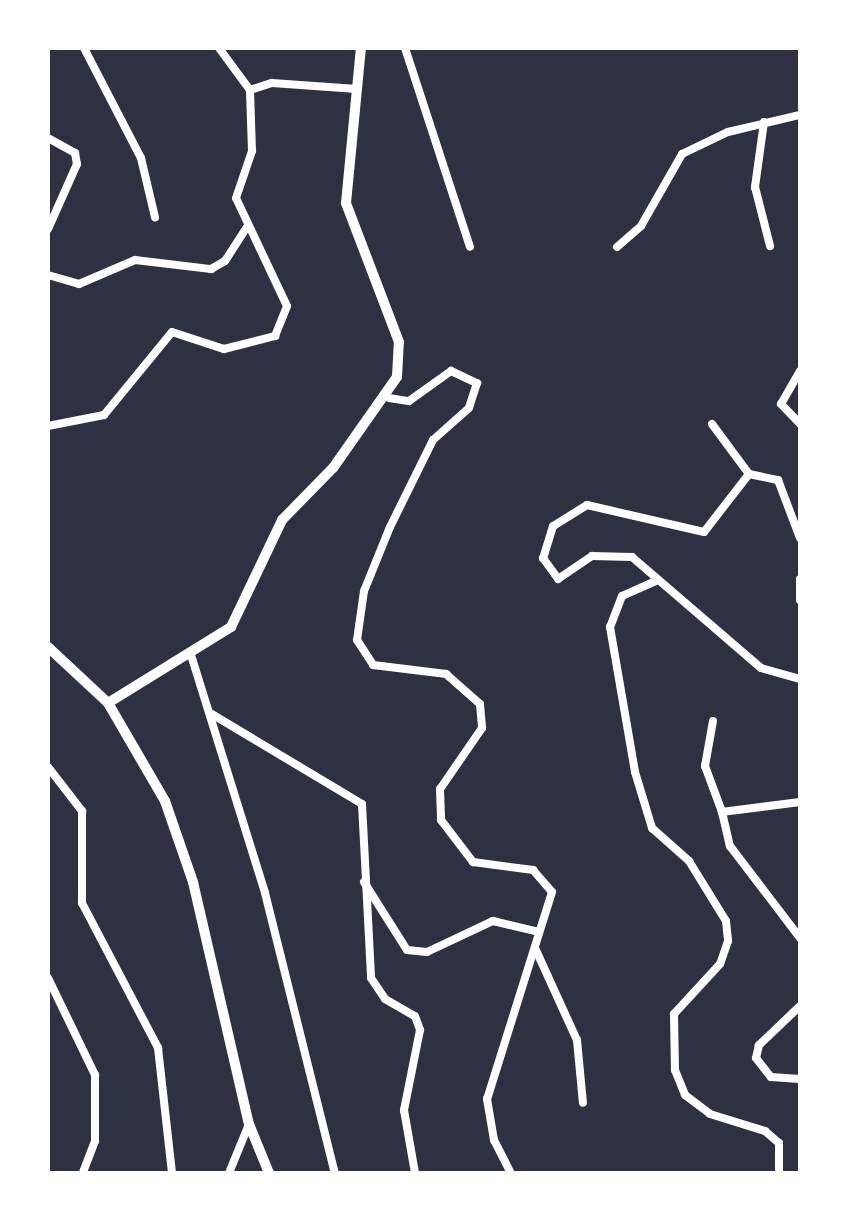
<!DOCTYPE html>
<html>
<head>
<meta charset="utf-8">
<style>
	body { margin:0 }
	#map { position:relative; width:848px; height:1221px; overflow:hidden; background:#2d3142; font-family:"Source Serif 4",serif }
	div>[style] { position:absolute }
	.minor>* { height:8px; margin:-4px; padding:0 4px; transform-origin:4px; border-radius:4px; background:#fff }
	.tertiary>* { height:10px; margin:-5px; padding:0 5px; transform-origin:5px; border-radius:5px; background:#fff }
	span { translate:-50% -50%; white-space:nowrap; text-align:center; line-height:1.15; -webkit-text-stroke:8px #fff; paint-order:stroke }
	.frame { position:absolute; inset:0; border:50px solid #fff; pointer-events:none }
</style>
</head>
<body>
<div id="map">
	<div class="minor">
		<div style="left:84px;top:48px;width:124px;rotate:62.6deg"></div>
		<div style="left:141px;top:158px;width:61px;rotate:76.7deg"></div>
		<div style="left:219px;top:48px;width:52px;rotate:53.6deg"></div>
		<div style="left:405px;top:48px;width:209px;rotate:71.9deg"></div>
		<div style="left:764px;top:122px;width:66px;rotate:97.9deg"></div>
		<div style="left:755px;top:187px;width:61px;rotate:75.7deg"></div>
		<div style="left:48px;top:138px;width:31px;rotate:29deg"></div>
		<div style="left:75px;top:153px;width:11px;rotate:80deg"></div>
		<div style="left:77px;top:164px;width:71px;rotate:114deg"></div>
		<div style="left:617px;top:247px;width:32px;rotate:-41deg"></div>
		<div style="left:641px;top:226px;width:83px;rotate:-60.3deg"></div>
		<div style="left:682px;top:154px;width:51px;rotate:-25.6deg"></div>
		<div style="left:728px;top:132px;width:74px;rotate:-13.3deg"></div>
		<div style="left:48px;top:275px;width:32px;rotate:16deg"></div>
		<div style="left:79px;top:284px;width:61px;rotate:-23.2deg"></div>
		<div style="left:135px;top:260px;width:77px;rotate:6.8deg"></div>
		<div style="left:211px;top:269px;width:16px;rotate:-30deg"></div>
		<div style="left:225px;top:261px;width:40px;rotate:-57.1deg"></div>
		<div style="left:800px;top:371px;width:38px;rotate:120deg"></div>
		<div style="left:781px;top:404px;width:28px;rotate:46deg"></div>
		<div style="left:389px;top:398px;width:20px;rotate:9deg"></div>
		<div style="left:409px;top:401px;width:52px;rotate:-35.5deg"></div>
		<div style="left:451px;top:371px;width:29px;rotate:25deg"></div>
		<div style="left:477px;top:383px;width:26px;rotate:108deg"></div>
		<div style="left:469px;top:408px;width:48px;rotate:138.4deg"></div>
		<div style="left:433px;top:440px;width:97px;rotate:116.3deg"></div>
		<div style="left:390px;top:527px;width:69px;rotate:112.1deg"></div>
		<div style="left:364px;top:591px;width:49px;rotate:98.1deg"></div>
		<div style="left:357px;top:640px;width:30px;rotate:57deg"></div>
		<div style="left:373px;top:665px;width:74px;rotate:7deg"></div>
		<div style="left:446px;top:674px;width:45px;rotate:41.4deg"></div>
		<div style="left:480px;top:704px;width:24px;rotate:85deg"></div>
		<div style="left:482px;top:728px;width:74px;rotate:124.5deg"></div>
		<div style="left:440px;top:789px;width:31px;rotate:88deg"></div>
		<div style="left:441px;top:820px;width:53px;rotate:52.7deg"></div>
		<div style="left:473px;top:862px;width:61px;rotate:7.6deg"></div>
		<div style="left:533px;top:870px;width:29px;rotate:49deg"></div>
		<div style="left:552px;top:892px;width:217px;rotate:107.4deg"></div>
		<div style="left:487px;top:1099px;width:42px;rotate:80.3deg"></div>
		<div style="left:494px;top:1140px;width:37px;rotate:63deg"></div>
		<div style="left:712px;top:424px;width:62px;rotate:53.5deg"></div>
		<div style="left:749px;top:474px;width:30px;rotate:12deg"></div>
		<div style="left:778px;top:480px;width:62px;rotate:69.2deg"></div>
		<div style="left:48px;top:426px;width:57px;rotate:-11.1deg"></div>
		<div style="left:104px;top:415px;width:107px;rotate:-50.7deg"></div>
		<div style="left:172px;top:332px;width:55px;rotate:18.1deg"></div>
		<div style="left:224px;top:349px;width:53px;rotate:-14.3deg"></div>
		<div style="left:275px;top:336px;width:32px;rotate:-68deg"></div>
		<div style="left:287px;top:306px;width:119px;rotate:-115.3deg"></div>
		<div style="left:236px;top:198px;width:50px;rotate:-71.2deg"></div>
		<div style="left:252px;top:151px;width:61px;rotate:-91.9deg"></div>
		<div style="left:250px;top:90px;width:23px;rotate:-18deg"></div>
		<div style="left:272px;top:83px;width:85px;rotate:4deg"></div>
		<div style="left:749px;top:474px;width:73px;rotate:127.8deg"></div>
		<div style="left:704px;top:532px;width:120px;rotate:-167deg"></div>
		<div style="left:587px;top:505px;width:40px;rotate:148deg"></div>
		<div style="left:553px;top:526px;width:34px;rotate:107deg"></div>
		<div style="left:543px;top:558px;width:26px;rotate:54deg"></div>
		<div style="left:558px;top:579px;width:41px;rotate:-34.1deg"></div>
		<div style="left:592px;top:556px;width:40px;rotate:1.4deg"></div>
		<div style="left:632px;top:557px;width:170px;rotate:40.7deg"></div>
		<div style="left:761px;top:668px;width:41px;rotate:15.8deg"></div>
		<div style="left:800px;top:579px;width:21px;rotate:90deg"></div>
		<div style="left:658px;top:580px;width:39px;rotate:156deg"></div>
		<div style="left:622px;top:596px;width:33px;rotate:111deg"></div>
		<div style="left:610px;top:627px;width:147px;rotate:80.2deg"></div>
		<div style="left:635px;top:772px;width:59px;rotate:73.1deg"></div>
		<div style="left:652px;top:828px;width:50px;rotate:41.7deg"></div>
		<div style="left:689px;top:861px;width:70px;rotate:58.3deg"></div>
		<div style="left:726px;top:921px;width:20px;rotate:84deg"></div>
		<div style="left:728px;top:941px;width:24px;rotate:109deg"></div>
		<div style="left:720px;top:964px;width:68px;rotate:132.6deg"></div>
		<div style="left:674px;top:1014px;width:56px;rotate:89deg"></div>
		<div style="left:675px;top:1070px;width:27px;rotate:68deg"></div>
		<div style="left:685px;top:1095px;width:31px;rotate:37deg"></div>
		<div style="left:710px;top:1114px;width:58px;rotate:17.2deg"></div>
		<div style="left:765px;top:1131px;width:18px;rotate:41deg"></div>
		<div style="left:779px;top:1143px;width:30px;rotate:90deg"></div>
		<div style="left:191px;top:655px;width:249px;rotate:72.7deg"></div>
		<div style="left:265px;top:893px;width:289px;rotate:76deg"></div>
		<div style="left:210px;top:713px;width:177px;rotate:30.9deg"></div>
		<div style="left:362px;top:804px;width:174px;rotate:87deg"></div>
		<div style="left:371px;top:978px;width:25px;rotate:56deg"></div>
		<div style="left:385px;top:999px;width:34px;rotate:30deg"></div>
		<div style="left:415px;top:1016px;width:15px;rotate:70deg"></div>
		<div style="left:420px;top:1030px;width:82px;rotate:101.3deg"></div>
		<div style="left:404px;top:1110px;width:64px;rotate:80.1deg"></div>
		<div style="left:713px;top:721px;width:46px;rotate:100.1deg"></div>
		<div style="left:705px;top:766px;width:49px;rotate:69.7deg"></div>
		<div style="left:48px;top:767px;width:56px;rotate:52.3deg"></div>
		<div style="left:82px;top:811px;width:92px;rotate:90deg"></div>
		<div style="left:82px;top:903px;width:164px;rotate:62.3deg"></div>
		<div style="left:158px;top:1048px;width:126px;rotate:83.6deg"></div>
		<div style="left:800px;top:802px;width:79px;rotate:172.7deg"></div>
		<div style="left:722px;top:812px;width:35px;rotate:77deg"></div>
		<div style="left:730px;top:846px;width:116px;rotate:52.7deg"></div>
		<div style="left:364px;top:882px;width:80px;rotate:57.7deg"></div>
		<div style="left:407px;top:950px;width:20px;rotate:6deg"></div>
		<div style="left:427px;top:952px;width:73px;rotate:-25.2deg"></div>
		<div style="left:493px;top:921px;width:47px;rotate:13.4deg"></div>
		<div style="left:535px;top:948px;width:101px;rotate:65.5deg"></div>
		<div style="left:577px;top:1040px;width:63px;rotate:84.6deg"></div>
		<div style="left:48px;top:978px;width:108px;rotate:64.1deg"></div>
		<div style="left:95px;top:1075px;width:66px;rotate:90deg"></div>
		<div style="left:95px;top:1141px;width:34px;rotate:111deg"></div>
		<div style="left:800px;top:1006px;width:57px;rotate:136.4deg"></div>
		<div style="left:759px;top:1045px;width:13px;rotate:103deg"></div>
		<div style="left:756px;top:1058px;width:24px;rotate:52deg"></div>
		<div style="left:771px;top:1077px;width:29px;rotate:4deg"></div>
		<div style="left:229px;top:1173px;width:53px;rotate:-67.8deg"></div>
	</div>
	<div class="tertiary">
		<div style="left:48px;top:647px;width:82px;rotate:43deg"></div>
		<div style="left:108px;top:703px;width:113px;rotate:59.8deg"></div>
		<div style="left:165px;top:801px;width:86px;rotate:70.9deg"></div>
		<div style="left:193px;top:882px;width:248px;rotate:77deg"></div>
		<div style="left:249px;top:1124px;width:53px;rotate:67.8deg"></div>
		<div style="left:108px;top:703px;width:145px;rotate:-31.7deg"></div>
		<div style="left:231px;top:627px;width:119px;rotate:-64.5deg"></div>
		<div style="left:282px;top:520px;width:73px;rotate:-45.6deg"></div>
		<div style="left:333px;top:468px;width:111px;rotate:-54.9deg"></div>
		<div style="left:397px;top:377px;width:35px;rotate:-87deg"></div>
		<div style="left:399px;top:342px;width:149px;rotate:-110.9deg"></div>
		<div style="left:346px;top:203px;width:156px;rotate:-84.5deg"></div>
	</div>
	<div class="frame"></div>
</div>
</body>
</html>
